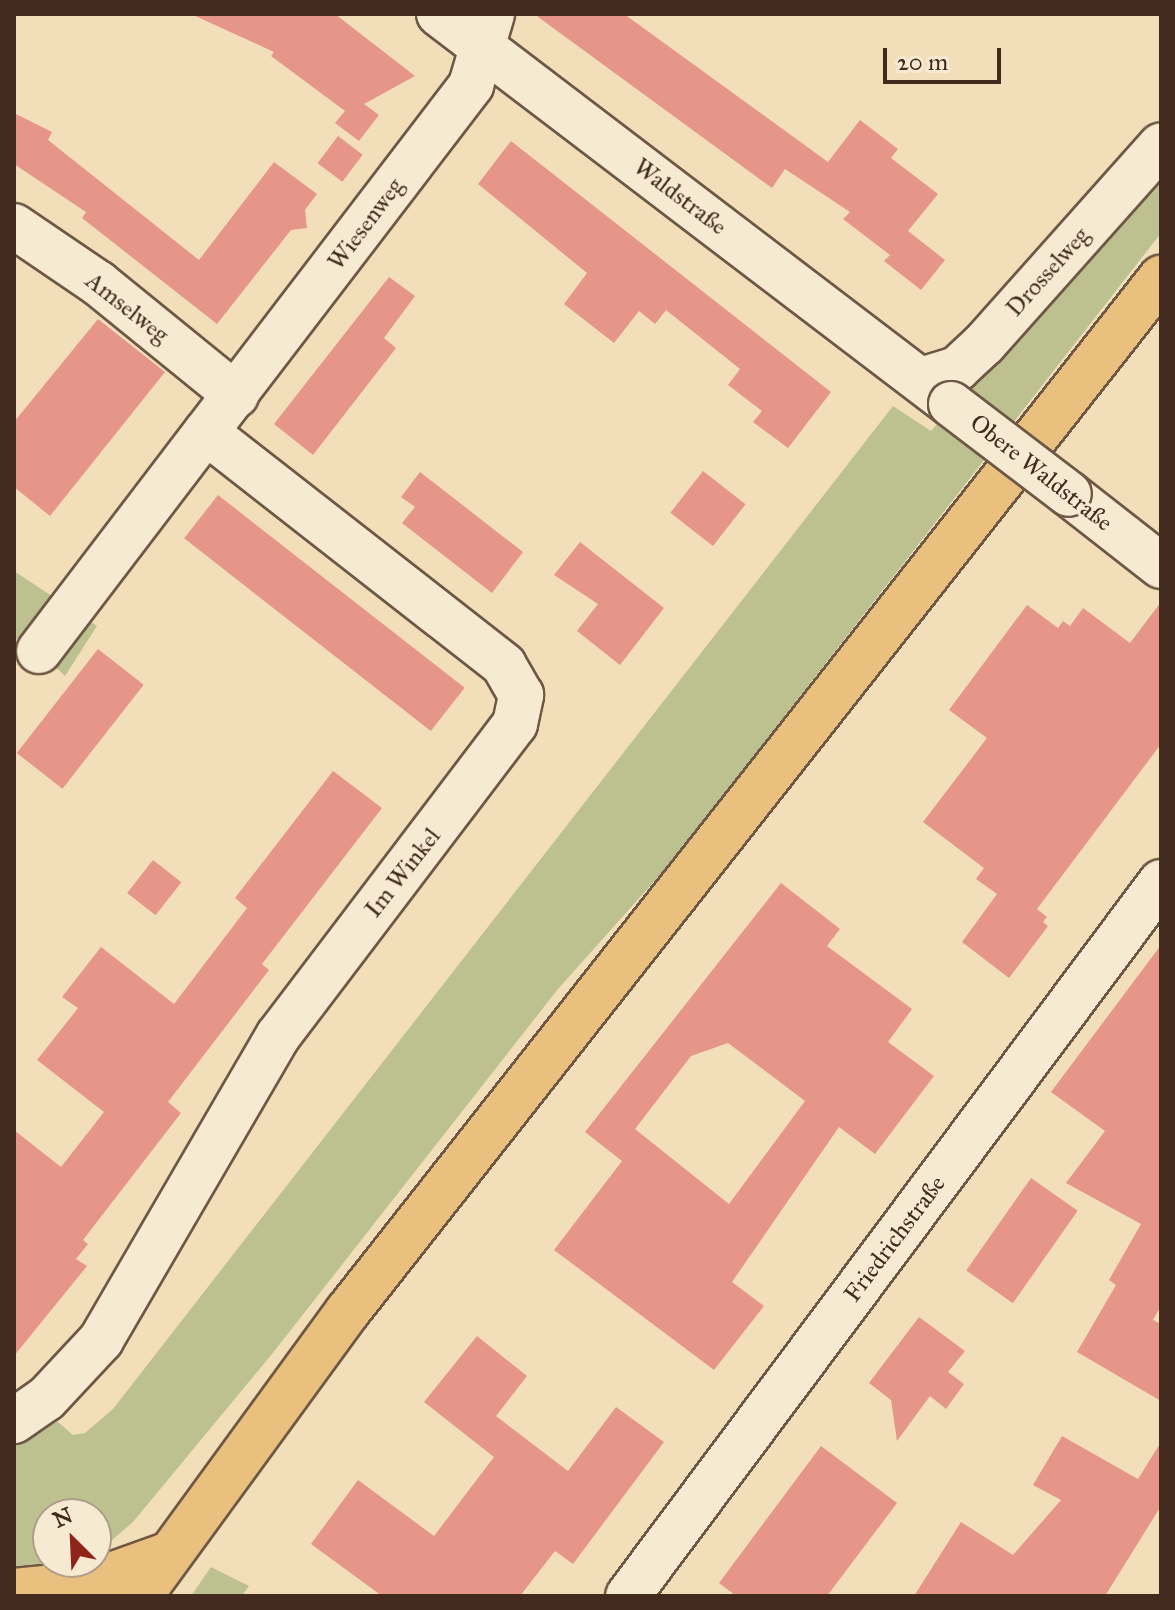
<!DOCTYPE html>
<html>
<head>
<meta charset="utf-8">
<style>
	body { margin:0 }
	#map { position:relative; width:1175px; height:1610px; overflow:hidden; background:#f2dfba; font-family:"IM FELL Great Primer",serif }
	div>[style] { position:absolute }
	.green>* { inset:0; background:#bcc18f }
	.building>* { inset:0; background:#e59689; transform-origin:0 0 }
	.roads { filter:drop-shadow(2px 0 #6e5845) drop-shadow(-2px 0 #6e5845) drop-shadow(0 2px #6e5845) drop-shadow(0 -2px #6e5845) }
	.minor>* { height:44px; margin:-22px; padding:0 22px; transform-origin:22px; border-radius:22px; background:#f7ead2 }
	.major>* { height:44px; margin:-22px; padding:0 22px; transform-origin:22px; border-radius:22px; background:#e9c07d }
	.bridges { filter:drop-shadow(2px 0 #6e5845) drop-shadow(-2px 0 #6e5845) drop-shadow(0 2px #6e5845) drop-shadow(0 -2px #6e5845) }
	.minor-bridge>* { height:44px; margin:-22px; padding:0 22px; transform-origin:22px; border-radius:22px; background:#f7ead2 }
	span { translate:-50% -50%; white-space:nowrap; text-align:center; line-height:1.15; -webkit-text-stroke:6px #f7ead2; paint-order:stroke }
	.street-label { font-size:24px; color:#422b1e }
	.frame { position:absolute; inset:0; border:16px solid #422b1e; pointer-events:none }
	.north { position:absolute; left:32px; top:1498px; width:80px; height:80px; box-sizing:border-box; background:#f7ead2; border:2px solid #af9e8a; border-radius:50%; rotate:336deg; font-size:22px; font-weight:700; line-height:32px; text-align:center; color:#422b1e }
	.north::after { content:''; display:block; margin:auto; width:28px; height:36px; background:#8f2418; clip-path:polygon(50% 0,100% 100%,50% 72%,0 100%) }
	.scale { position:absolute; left:883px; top:48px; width:118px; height:36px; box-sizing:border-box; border:4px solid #422b1e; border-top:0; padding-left:10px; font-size:24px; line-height:28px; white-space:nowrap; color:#422b1e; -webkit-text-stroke:6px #f7ead2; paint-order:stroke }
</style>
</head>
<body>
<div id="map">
	<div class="green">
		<div style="clip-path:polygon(1161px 169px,1161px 233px,667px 867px,558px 989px,272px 1354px,133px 1522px,111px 1541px,96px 1551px,96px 1514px,48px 1514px,48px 1562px,74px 1562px,14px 1571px,14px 1437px,52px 1417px,73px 1435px,85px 1433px,113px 1409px,893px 406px,931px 431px)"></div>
		<div style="clip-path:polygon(14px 571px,97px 626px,65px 676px,39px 651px,14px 637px)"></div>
		<div style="clip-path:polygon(211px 1567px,249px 1586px,242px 1596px,191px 1596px)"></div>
	</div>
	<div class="building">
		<div style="clip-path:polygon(191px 14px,335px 14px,415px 76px,364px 104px,379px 115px,359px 141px,335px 123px,345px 111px,271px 56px,274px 52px)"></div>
		<div style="clip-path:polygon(534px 14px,624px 14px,828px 162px,860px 120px,898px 149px,891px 158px,938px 194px,908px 231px,945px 260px,921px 290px,884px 261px,890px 255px,843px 219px,850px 212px,785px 169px,772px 188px)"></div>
		<div style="clip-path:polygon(14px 113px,52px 132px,48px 140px,199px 260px,274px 162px,317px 194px,305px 210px,307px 228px,291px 230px,217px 324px,82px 218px,86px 212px,14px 164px)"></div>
		<div style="left:338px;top:136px;width:31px;height:34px;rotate:37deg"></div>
		<div style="clip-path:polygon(511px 141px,831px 392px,788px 448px,753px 422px,762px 411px,728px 385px,740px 369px,666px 310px,655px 324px,639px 311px,614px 343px,564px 304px,587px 273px,478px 184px)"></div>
		<div style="clip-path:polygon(389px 277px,415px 296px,384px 338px,396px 348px,313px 455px,274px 424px)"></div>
		<div style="clip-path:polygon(98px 319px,165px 372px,50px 516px,14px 487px,14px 422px)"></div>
		<div style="left:703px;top:471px;width:54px;height:53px;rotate:38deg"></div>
		<div style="clip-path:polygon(420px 472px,523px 552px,492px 593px,402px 523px,415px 507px,401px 497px)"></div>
		<div style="left:218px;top:495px;width:313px;height:55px;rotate:38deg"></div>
		<div style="clip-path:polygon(580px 542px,664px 608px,620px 665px,577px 631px,598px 604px,554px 575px)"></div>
		<div style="clip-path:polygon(1161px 602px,1161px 744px,1037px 909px,1047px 917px,1043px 922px,1048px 926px,1009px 978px,962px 942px,997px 894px,976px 879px,984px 868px,923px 822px,987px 738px,949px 710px,1027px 605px,1058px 628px,1063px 621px,1070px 626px,1083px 608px,1130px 643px)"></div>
		<div style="left:98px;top:649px;width:58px;height:132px;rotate:38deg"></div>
		<div style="clip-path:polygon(333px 771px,382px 808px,262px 964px,269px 970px,168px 1102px,181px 1113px,83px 1240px,88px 1244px,76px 1259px,87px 1266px,14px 1356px,14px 1130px,61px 1167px,104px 1112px,37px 1060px,78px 1008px,62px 997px,101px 947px,174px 1004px,247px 908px,235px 898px)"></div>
		<div style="left:153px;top:860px;width:36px;height:42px;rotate:38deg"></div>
		<div style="clip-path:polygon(evenodd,781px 883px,840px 929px,827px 946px,912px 1009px,888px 1042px,934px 1076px,875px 1154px,839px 1127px,732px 1282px,764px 1306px,714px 1370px,554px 1250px,622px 1161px,585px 1132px,781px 883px,728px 1043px,805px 1101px,729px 1204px,635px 1129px,691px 1056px,728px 1043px)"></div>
		<div style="clip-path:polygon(1161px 945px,1161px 1306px,1153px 1320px,1161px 1324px,1161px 1401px,1077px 1352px,1116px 1285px,1109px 1280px,1141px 1224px,1066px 1183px,1105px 1131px,1051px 1092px)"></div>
		<div style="left:1031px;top:1178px;width:57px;height:113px;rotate:35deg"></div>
		<div style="clip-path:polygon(919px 1317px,965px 1351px,948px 1372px,964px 1384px,946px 1409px,930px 1396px,897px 1441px,891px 1400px,869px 1383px)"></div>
		<div style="clip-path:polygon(477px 1336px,527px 1376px,496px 1416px,568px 1471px,616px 1407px,664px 1442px,573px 1564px,555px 1551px,520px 1596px,382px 1596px,311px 1544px,358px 1480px,434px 1536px,494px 1457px,424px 1402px)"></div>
		<div style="clip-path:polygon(1062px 1436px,1138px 1479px,1161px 1442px,1161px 1506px,1105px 1596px,914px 1596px,961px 1522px,1013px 1555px,1061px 1500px,1033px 1485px)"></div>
		<div style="clip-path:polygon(821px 1446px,897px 1503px,827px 1596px,736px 1596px,719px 1583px)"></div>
	</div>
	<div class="roads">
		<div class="minor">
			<div style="left:439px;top:14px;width:644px;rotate:37.3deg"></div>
			<div style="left:14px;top:226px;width:102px;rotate:34.2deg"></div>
			<div style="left:98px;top:283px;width:178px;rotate:39.1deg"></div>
			<div style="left:921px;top:380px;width:38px;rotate:-17deg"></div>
			<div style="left:957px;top:369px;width:37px;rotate:-43deg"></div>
			<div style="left:984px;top:344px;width:266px;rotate:-48.3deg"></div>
			<div style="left:1069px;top:494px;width:117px;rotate:38deg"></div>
			<div style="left:39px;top:651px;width:275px;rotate:-52.7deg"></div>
			<div style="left:14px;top:1421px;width:39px;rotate:-35deg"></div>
			<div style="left:46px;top:1399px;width:81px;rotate:-47deg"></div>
			<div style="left:101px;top:1340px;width:352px;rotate:-59.8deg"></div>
			<div style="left:278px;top:1036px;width:392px;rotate:-52.8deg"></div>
			<div style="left:515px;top:724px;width:30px;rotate:-78deg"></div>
			<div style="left:521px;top:695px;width:34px;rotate:-120deg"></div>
			<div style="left:504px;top:665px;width:378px;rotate:-142deg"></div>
			<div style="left:206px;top:432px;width:437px;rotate:-52.6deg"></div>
			<div style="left:471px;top:85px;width:74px;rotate:-73.5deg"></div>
			<div style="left:628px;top:1596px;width:891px;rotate:-53.26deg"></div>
		</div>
		<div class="major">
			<div style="left:14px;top:1591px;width:72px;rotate:-5.6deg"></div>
			<div style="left:86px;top:1584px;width:86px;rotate:-19.7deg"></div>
			<div style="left:140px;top:1596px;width:353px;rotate:-53.9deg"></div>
			<div style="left:348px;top:1311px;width:1315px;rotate:-51.8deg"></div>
		</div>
	</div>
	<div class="bridges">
		<div class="minor-bridge">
			<div style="left:951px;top:404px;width:148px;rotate:37.3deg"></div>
		</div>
	</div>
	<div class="street-label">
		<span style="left:680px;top:197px;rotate:37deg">Waldstraße</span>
		<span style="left:366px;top:224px;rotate:-53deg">Wiesenweg</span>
		<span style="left:1048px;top:272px;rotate:-48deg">Drosselweg</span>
		<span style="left:127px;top:308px;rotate:38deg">Amselweg</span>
		<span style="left:1041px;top:473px;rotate:38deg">Obere Waldstraße</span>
		<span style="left:403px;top:873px;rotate:-52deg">Im Winkel</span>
		<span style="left:895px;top:1239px;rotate:-53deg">Friedrichstraße</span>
	</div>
	<div class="frame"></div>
	<div class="north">N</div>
	<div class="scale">20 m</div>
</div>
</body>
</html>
